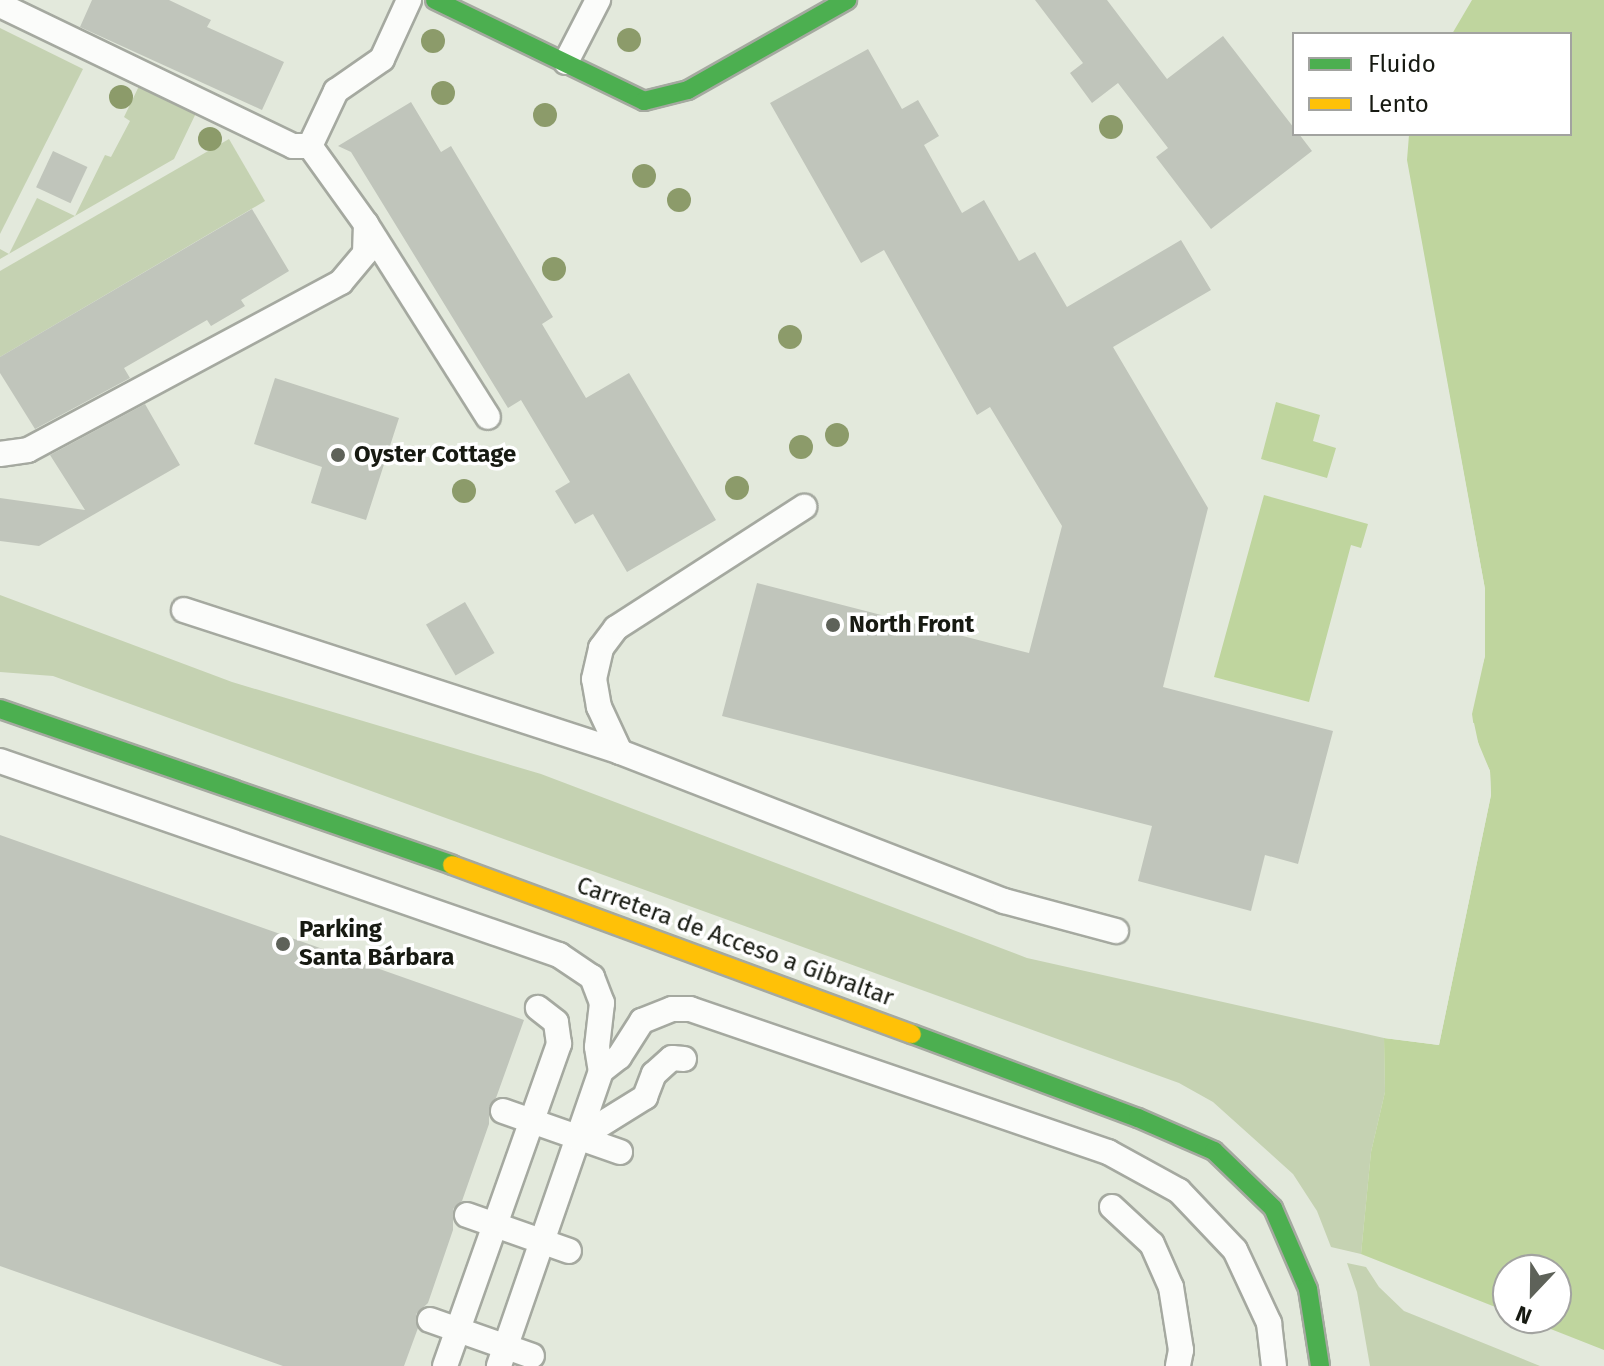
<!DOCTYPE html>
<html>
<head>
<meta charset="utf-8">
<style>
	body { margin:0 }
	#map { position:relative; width:1604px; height:1366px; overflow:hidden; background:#e3e9dc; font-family:"Fira Sans",sans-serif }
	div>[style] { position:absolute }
	.green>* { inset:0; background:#c5d2b2 }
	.water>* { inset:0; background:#bfd59e }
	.pier>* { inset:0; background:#e3e9dc }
	.building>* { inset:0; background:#c0c5bb; transform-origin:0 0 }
	.roads { filter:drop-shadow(2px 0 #a5a9a0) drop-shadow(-2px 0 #a5a9a0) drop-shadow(0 2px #a5a9a0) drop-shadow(0 -2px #a5a9a0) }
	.lane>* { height:24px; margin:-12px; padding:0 12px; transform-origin:12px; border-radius:12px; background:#fbfcfa }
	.fast>* { height:18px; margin:-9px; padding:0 9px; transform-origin:9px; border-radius:9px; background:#4caf50 }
	.slow>* { height:18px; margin:-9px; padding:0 9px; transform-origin:9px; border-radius:9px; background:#ffc107 }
	.trees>* { width:24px; height:24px; margin:-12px; border-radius:50%; background:#8c9b6a }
	.dots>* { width:22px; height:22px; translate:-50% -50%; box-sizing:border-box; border:4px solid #fff; border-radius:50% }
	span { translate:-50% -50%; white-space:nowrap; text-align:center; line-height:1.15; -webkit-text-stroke:7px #fff; paint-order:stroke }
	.poi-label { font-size:24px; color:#171a12; font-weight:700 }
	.left { translate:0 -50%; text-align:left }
	.street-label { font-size:24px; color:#171a12 }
	.legend { position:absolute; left:1292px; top:32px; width:280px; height:104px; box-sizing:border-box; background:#fff; border:2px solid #a2a3a0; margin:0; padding:10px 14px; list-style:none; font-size:24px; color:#171a12 }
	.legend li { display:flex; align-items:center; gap:16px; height:40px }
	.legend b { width:40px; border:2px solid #a2a3a0 }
	.north { position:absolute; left:1492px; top:1254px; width:80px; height:80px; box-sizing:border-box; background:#fff; border:2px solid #a2a3a0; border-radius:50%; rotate:202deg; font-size:22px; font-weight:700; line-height:32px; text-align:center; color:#171a12 }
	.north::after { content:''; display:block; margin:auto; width:28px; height:36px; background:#5e6259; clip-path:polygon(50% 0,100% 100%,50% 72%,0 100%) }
</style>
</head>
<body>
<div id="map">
	<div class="green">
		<div style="clip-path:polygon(0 28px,83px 69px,0 234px)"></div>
		<div style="clip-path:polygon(140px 84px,197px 111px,174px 159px,0 259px,0 249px,9px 254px,37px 198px,75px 216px,105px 155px,111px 157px,130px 121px,124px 117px)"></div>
		<div style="clip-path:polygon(229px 139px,265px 201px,0 357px,0 271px)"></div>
		<div style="clip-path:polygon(0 595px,232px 682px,541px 774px,1027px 958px,1384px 1038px,1385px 1092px,1371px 1152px,1361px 1254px,1331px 1247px,1317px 1211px,1293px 1174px,1213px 1102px,1179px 1083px,53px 676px,0 672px)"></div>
		<div style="clip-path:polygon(1347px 1263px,1366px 1267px,1379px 1287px,1404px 1311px,1540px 1366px,1370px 1366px,1357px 1292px)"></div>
	</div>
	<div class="water">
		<div style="clip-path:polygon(1472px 0,1604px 0,1604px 1350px,1523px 1318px,1556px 1318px,1556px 1270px,1508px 1270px,1508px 1312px,1361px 1254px,1371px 1152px,1385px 1092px,1384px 1038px,1439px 1045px,1491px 795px,1490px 771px,1475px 735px,1472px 714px,1485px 656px,1485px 589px,1407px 160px,1409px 135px,1570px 134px,1570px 34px,1452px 34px)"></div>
		<div style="clip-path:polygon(1276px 402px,1320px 415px,1313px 441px,1336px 448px,1327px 478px,1261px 459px)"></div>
		<div style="clip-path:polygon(1264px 495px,1368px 524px,1361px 548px,1351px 545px,1309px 702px,1214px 677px)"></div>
	</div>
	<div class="pier">
		<div style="clip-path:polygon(1404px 150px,1485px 589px,1485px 656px,1473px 698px,1469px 698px,1481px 656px,1481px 590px)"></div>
		<div style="clip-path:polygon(1470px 723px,1474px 723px,1480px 751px,1490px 771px,1491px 795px,1439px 1045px,1384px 1038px,1385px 1034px,1436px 1041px,1487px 795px,1486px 772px,1471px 736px)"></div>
	</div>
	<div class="building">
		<div style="clip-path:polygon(92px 0,169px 0,211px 20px,207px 27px,284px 62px,262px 110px,80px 27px)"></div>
		<div style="clip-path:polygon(1035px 0,1107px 0,1167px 79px,1223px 36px,1294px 128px,1294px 134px,1299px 134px,1312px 151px,1211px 229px,1156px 157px,1168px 148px,1118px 83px,1092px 103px,1070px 73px,1083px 63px)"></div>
		<div style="clip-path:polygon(868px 49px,902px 109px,918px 100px,939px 136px,924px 145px,962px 213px,984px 200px,1019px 261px,1035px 252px,1067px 307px,1181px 240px,1211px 290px,1113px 347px,1208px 508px,1163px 687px,1333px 731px,1298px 864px,1265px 855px,1251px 911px,1138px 881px,1152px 826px,722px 716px,757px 583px,1029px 653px,1062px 526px,990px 407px,977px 415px,884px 250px,861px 263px,770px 103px)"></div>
		<div style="clip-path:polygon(411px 102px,441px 152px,451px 146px,553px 317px,542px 324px,586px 398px,629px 373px,716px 520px,627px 572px,593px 514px,575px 524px,555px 491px,570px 482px,521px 400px,508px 408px,351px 152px,338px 146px)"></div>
		<div style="left:53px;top:151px;width:38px;height:40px;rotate:25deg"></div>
		<div style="clip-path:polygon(252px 209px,289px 271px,241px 300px,245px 306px,211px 326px,207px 320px,124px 368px,130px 378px,35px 429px,0 373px,0 357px)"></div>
		<div style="clip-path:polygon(275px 378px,399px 418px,366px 520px,311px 503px,322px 467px,254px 444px)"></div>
		<div style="clip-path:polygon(145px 404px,180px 465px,39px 546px,0 541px,0 498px,85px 510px,50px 455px)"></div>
		<div style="left:465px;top:602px;width:59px;height:45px;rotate:60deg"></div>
		<div style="clip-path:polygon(0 835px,524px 1020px,496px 1098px,489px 1107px,489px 1124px,462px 1201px,453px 1209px,453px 1230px,428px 1303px,416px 1314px,418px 1328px,404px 1366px,283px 1366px,0 1266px)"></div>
	</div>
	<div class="roads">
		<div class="lane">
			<div style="left:0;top:5px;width:325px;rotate:25.7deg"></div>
			<div style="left:293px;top:146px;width:17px"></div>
			<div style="left:566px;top:62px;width:70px;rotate:-62.7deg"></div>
			<div style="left:310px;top:146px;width:61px;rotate:-64.7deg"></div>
			<div style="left:336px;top:91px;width:56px;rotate:-34.8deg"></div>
			<div style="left:382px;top:59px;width:65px;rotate:-65.4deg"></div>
			<div style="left:366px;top:224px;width:228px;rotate:57.7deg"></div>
			<div style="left:0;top:454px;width:28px;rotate:-8deg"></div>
			<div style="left:28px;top:450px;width:355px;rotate:-28.2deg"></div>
			<div style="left:341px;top:282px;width:38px;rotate:-50deg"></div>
			<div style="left:365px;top:253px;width:29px;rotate:-88deg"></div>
			<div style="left:366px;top:224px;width:96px;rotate:-125.7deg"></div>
			<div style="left:184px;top:610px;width:459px;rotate:18deg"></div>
			<div style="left:620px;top:752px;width:412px;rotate:21.2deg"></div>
			<div style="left:1004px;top:901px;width:116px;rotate:15deg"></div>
			<div style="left:620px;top:752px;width:50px;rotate:-115deg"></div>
			<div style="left:599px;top:707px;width:28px;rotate:-100deg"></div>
			<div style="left:594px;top:679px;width:32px;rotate:-77deg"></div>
			<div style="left:601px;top:648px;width:25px;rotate:-53deg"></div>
			<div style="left:616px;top:628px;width:224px;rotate:-32.8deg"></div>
			<div style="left:0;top:761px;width:592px;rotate:19.14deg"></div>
			<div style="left:559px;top:955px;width:40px;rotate:34deg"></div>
			<div style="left:592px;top:977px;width:28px;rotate:69deg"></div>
			<div style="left:602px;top:1003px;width:44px;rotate:96.5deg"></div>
			<div style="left:597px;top:1047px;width:24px;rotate:81deg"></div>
			<div style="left:601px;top:1071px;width:312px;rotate:109.1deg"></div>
			<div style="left:601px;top:1071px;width:23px;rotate:-38deg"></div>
			<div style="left:619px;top:1057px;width:43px;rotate:-57.4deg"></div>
			<div style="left:642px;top:1021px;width:32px;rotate:-22deg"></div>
			<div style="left:672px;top:1009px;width:18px"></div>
			<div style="left:690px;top:1009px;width:442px;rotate:18.9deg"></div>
			<div style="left:1108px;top:1152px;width:81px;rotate:28.8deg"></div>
			<div style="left:1179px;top:1191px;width:81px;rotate:46.5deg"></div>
			<div style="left:1235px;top:1250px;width:81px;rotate:65deg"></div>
			<div style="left:1269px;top:1323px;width:43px;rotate:83.4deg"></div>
			<div style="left:503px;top:1111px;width:124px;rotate:19.3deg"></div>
			<div style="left:579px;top:1138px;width:78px;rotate:-31.8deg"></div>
			<div style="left:645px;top:1097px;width:25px;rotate:-69deg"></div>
			<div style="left:654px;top:1074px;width:24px;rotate:-42deg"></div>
			<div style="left:672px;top:1058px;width:12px;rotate:5deg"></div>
			<div style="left:1112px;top:1207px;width:54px;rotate:42.8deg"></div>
			<div style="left:1152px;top:1244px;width:47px;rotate:66.2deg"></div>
			<div style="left:1171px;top:1287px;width:64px;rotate:81deg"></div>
			<div style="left:1181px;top:1350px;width:16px;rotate:101deg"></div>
			<div style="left:467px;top:1215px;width:108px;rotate:19.4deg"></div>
			<div style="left:430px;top:1320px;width:108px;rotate:19.4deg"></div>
			<div style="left:445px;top:1366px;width:342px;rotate:-70.5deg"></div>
			<div style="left:559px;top:1044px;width:22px;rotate:-98deg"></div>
			<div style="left:556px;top:1022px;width:23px;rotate:-142deg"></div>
		</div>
		<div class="fast">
			<div style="left:435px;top:0;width:232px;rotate:25.8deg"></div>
			<div style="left:644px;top:101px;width:45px;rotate:-14deg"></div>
			<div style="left:688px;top:90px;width:183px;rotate:-29.5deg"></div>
			<div style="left:0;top:709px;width:478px;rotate:19deg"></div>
			<div style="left:912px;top:1034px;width:241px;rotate:20.4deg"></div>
			<div style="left:1138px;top:1118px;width:83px;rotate:23.5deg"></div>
			<div style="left:1214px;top:1151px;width:82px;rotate:44deg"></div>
			<div style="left:1273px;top:1208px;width:88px;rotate:66.6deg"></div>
			<div style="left:1308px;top:1289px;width:78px;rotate:81.1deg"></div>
		</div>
		<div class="slow">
			<div style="left:452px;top:865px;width:490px;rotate:20.2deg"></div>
		</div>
	</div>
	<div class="trees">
		<div style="left:629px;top:40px"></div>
		<div style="left:433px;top:41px"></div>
		<div style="left:443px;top:93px"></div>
		<div style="left:121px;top:97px"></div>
		<div style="left:545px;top:115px"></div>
		<div style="left:1111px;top:127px"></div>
		<div style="left:210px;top:139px"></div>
		<div style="left:644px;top:176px"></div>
		<div style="left:679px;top:200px"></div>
		<div style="left:554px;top:269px"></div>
		<div style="left:790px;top:337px"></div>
		<div style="left:837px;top:435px"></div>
		<div style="left:801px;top:447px"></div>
		<div style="left:737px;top:488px"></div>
		<div style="left:464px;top:491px"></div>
	</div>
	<div class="dots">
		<div style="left:338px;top:455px;background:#5e6259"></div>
		<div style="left:833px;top:625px;background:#5e6259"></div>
		<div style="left:283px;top:944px;background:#5e6259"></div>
	</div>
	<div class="poi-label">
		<span class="left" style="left:354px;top:455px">Oyster Cottage</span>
		<span class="left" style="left:849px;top:625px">North Front</span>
		<span class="left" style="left:299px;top:944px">Parking<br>Santa Bárbara</span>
	</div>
	<div class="street-label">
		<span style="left:735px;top:942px;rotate:20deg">Carretera de Acceso a Gibraltar</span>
	</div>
	<ul class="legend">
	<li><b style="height:10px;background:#4caf50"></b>Fluido</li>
	<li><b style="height:10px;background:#ffc107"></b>Lento</li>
	</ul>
	<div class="north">N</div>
</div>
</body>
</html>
